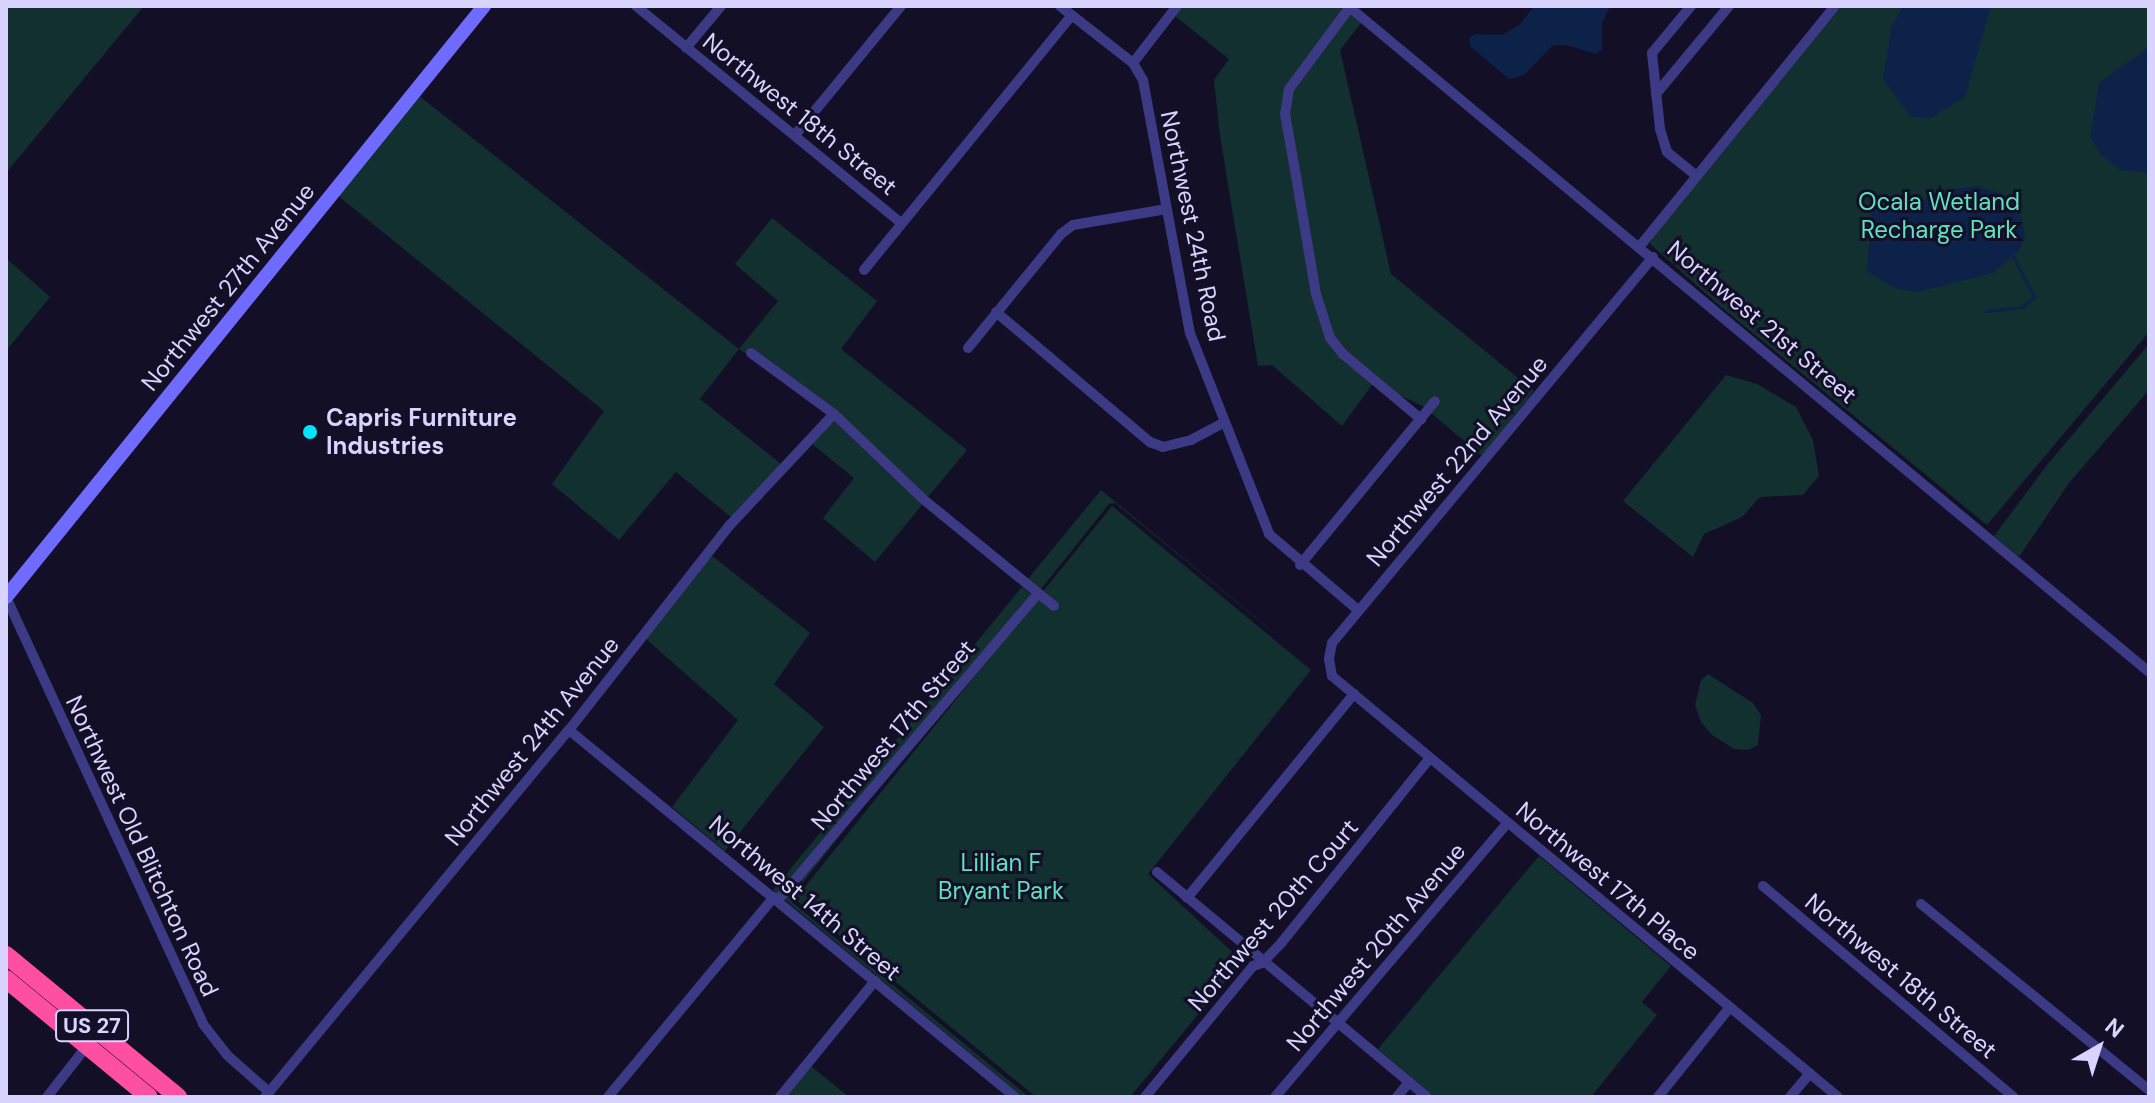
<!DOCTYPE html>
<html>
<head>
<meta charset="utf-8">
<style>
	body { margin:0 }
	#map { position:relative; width:2155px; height:1103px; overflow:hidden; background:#130f26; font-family:"DM Sans",sans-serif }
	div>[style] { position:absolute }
	.green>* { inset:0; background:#12302f }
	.water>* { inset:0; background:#0c2248 }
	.stream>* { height:3px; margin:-1.5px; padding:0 1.5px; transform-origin:1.5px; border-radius:1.5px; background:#0c2248 }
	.street>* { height:10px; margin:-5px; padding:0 5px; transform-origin:5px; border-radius:5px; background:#3d3a85 }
	.secondary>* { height:14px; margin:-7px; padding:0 7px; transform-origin:7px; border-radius:7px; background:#6f6bff }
	.highway>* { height:18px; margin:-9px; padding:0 9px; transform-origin:9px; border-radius:9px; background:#ff4fa3 }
	.dots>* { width:22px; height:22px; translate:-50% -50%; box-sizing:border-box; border:4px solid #130f26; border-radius:50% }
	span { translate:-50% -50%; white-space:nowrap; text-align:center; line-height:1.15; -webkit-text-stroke:6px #130f26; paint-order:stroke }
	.shield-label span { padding:2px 6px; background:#130f26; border:2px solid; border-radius:6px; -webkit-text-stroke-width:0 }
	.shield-label { font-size:22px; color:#d9d4ff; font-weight:700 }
	.street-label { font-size:24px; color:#d9d4ff }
	.park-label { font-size:24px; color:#5fe0c0 }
	.poi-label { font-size:24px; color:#d9d4ff; font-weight:700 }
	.left { translate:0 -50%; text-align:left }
	.frame { position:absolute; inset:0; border:8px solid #d9d4ff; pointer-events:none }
	.north { position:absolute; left:2059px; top:1007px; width:80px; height:80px; -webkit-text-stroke:6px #130f26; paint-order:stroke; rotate:39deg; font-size:22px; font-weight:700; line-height:32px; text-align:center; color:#d9d4ff }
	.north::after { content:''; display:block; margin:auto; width:28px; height:36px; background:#d9d4ff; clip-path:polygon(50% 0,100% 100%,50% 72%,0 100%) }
</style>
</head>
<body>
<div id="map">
	<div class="green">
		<div style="clip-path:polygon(6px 6px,144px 6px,6px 173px)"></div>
		<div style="clip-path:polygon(1183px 6px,1340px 6px,1361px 23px,1340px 50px,1391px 274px,1534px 391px,1482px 456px,1424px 407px,1374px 382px,1342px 426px,1272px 365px,1258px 366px,1220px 136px,1214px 80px,1229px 59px,1175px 16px)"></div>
		<div style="clip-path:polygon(1841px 6px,2149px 6px,2149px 332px,1987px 525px,1721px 307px,1650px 244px,1654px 234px)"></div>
		<div style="clip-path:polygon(418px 95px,739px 349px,778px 301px,735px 264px,772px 218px,877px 301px,841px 349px,967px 450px,928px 497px,834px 408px,751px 347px,745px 353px,739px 349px,700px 399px,781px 464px,731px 517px,676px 472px,619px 540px,552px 484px,604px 411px,337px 195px)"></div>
		<div style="clip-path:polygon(6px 258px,50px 297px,6px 351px)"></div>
		<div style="clip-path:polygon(2149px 344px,2149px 390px,2069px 483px,2019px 557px,1994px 536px,2047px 465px)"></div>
		<div style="clip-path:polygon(1726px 375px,1757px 384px,1796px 407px,1813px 440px,1819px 476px,1803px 495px,1760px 497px,1742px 517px,1704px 534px,1693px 557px,1623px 501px)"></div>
		<div style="clip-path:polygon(834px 421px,922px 505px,875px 562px,823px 518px,854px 478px,812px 444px)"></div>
		<div style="clip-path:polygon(1101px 490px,1311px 663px,1115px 503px,1109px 504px,1041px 589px,1028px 579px)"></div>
		<div style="clip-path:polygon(1112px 506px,1311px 670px,1148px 874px,1242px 961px,1130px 1097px,1036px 1097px,795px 899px)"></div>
		<div style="clip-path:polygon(711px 555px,810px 633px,774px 684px,824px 727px,725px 851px,672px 807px,738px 720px,646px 639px)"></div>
		<div style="clip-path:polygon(1022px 587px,1031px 594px,778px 894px,773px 890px)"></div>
		<div style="clip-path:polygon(1708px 674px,1753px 703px,1761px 715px,1758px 745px,1748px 750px,1734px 749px,1712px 735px,1701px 722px,1695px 705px,1701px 680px)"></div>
		<div style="clip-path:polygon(846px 828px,792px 896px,792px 902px,1029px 1097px,1023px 1097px,784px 899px)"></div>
		<div style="clip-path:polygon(1539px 856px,1671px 966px,1642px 1002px,1657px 1015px,1591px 1097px,1435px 1097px,1378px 1049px)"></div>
		<div style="clip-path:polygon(811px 1066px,849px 1097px,786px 1097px)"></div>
	</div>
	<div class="water">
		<div style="clip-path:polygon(1534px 6px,1610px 6px,1602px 24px,1602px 50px,1596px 54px,1566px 45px,1552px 46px,1524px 75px,1509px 79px,1470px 46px,1470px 37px,1476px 34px,1502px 35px,1519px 25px)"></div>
		<div style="clip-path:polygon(1903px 6px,1991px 6px,1965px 97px,1931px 118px,1911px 117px,1883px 79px,1892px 26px)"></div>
		<div style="clip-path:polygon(2149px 47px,2149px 173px,2121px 170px,2102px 156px,2090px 137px,2099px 83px)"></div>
		<div style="clip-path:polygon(1978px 186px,2004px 195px,2020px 212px,2025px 236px,2018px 252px,1993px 273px,1918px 292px,1894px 288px,1867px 271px,1872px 208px,1904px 211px,1939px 191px)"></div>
	</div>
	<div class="stream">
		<div style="left:1986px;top:311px;width:36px;rotate:-6deg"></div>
		<div style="left:2022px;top:307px;width:16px;rotate:-40deg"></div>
		<div style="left:2034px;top:297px;width:46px;rotate:-117.1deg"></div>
	</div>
	<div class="street">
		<div style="left:636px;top:6px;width:343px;rotate:39.3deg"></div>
		<div style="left:1060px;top:6px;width:93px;rotate:38deg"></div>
		<div style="left:1177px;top:6px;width:72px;rotate:127.7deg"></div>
		<div style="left:1133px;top:63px;width:20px;rotate:60deg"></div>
		<div style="left:1143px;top:80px;width:257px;rotate:79.5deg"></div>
		<div style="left:1190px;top:333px;width:216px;rotate:68.5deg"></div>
		<div style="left:1269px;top:534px;width:118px;rotate:40.5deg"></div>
		<div style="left:1348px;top:6px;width:1042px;rotate:39.74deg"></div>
		<div style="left:1691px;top:6px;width:61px;rotate:129.7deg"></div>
		<div style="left:1652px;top:53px;width:76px;rotate:84deg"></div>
		<div style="left:1660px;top:129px;width:24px;rotate:73deg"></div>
		<div style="left:1667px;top:152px;width:38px;rotate:39deg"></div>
		<div style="left:1350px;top:7px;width:102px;rotate:126.6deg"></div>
		<div style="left:1289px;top:89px;width:25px;rotate:99deg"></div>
		<div style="left:1285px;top:114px;width:63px;rotate:79.9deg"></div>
		<div style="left:1296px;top:176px;width:120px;rotate:80.4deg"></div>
		<div style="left:1316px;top:294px;width:46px;rotate:72.3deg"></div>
		<div style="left:1330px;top:338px;width:21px;rotate:51deg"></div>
		<div style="left:1343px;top:354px;width:102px;rotate:39.8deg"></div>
		<div style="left:686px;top:48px;width:55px;rotate:-50.2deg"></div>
		<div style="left:1656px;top:94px;width:114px;rotate:-50.3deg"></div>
		<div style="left:795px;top:135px;width:167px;rotate:-50.6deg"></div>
		<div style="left:1640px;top:246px;width:309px;rotate:-50.9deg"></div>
		<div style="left:1653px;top:257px;width:502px;rotate:129.75deg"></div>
		<div style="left:1332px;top:643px;width:16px;rotate:101deg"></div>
		<div style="left:1329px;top:659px;width:17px;rotate:80deg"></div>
		<div style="left:1332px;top:676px;width:658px;rotate:39.76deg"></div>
		<div style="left:864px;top:270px;width:328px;rotate:-50.8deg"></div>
		<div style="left:996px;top:312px;width:202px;rotate:40.2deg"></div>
		<div style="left:1150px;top:442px;width:14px;rotate:21deg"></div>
		<div style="left:1163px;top:447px;width:29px;rotate:-14deg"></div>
		<div style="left:1191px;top:440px;width:38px;rotate:-28deg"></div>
		<div style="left:968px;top:348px;width:147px;rotate:-50.8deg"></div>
		<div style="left:1061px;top:234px;width:15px;rotate:-37deg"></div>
		<div style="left:1073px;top:225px;width:95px;rotate:-9.7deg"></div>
		<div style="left:751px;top:353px;width:103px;rotate:36.3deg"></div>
		<div style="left:834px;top:414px;width:123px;rotate:43.7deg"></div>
		<div style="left:923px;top:499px;width:169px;rotate:39.2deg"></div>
		<div style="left:1300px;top:565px;width:212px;rotate:-50.5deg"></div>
		<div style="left:6px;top:597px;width:470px;rotate:65.2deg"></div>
		<div style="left:203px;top:1024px;width:39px;rotate:52deg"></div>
		<div style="left:227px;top:1055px;width:56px;rotate:41.4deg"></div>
		<div style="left:569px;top:730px;width:578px;rotate:39.45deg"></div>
		<div style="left:1157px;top:872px;width:351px;rotate:39.8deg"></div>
		<div style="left:1763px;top:886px;width:328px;rotate:40.1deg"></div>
		<div style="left:1187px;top:898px;width:264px;rotate:-50.7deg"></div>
		<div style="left:778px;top:900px;width:402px;rotate:-49.7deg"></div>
		<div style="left:1921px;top:904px;width:294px;rotate:39.2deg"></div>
		<div style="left:47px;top:1097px;width:70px;rotate:-52deg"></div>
		<div style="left:265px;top:1097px;width:477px;rotate:-50.4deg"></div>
		<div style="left:569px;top:730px;width:261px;rotate:-51.9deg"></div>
		<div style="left:730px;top:525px;width:152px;rotate:-46.9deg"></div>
		<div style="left:608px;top:1097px;width:260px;rotate:-50.3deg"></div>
		<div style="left:780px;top:1097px;width:150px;rotate:-50.7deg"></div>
		<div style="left:1145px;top:1097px;width:170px;rotate:-50.5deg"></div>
		<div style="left:1253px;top:966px;width:9px;rotate:-18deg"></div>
		<div style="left:1262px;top:963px;width:29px;rotate:-46deg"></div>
		<div style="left:1282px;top:942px;width:236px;rotate:-51.2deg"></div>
		<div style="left:1275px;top:1097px;width:359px;rotate:-49.7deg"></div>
		<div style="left:1397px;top:1097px;width:19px;rotate:-51deg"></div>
		<div style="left:1658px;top:1097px;width:115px;rotate:-51.3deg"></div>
		<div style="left:1790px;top:1097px;width:31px;rotate:-50deg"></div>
	</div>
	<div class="secondary">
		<div style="left:6px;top:597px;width:760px;rotate:-51.03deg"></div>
	</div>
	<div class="highway">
		<div style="left:6px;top:955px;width:223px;rotate:39.5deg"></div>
		<div style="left:6px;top:979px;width:185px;rotate:39.5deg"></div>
	</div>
	<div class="dots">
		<div style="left:310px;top:432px;background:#00e5ff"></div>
	</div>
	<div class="shield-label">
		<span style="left:92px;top:1026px">US 27</span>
	</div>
	<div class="street-label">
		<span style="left:800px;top:114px;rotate:39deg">Northwest 18th Street</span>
		<span style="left:1193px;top:226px;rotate:78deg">Northwest 24th Road</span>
		<span style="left:228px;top:287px;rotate:-51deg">Northwest 27th Avenue</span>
		<span style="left:1762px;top:322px;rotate:40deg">Northwest 21st Street</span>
		<span style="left:1457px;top:461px;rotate:-50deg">Northwest 22nd Avenue</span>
		<span style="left:893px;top:735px;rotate:-50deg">Northwest 17th Street</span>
		<span style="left:532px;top:741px;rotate:-51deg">Northwest 24th Avenue</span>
		<span style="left:142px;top:846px;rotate:65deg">Northwest Old Blitchton Road</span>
		<span style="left:1608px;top:881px;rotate:40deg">Northwest 17th Place</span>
		<span style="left:805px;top:898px;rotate:40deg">Northwest 14th Street</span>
		<span style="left:1273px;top:915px;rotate:-49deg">Northwest 20th Court</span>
		<span style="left:1376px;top:947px;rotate:-50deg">Northwest 20th Avenue</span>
		<span style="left:1901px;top:976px;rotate:40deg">Northwest 18th Street</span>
	</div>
	<div class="park-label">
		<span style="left:1939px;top:216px">Ocala Wetland<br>Recharge Park</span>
		<span style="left:1001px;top:877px">Lillian F<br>Bryant Park</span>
	</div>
	<div class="poi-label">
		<span class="left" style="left:326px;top:432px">Capris Furniture<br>Industries</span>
	</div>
	<div class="frame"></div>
	<div class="north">N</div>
</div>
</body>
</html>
